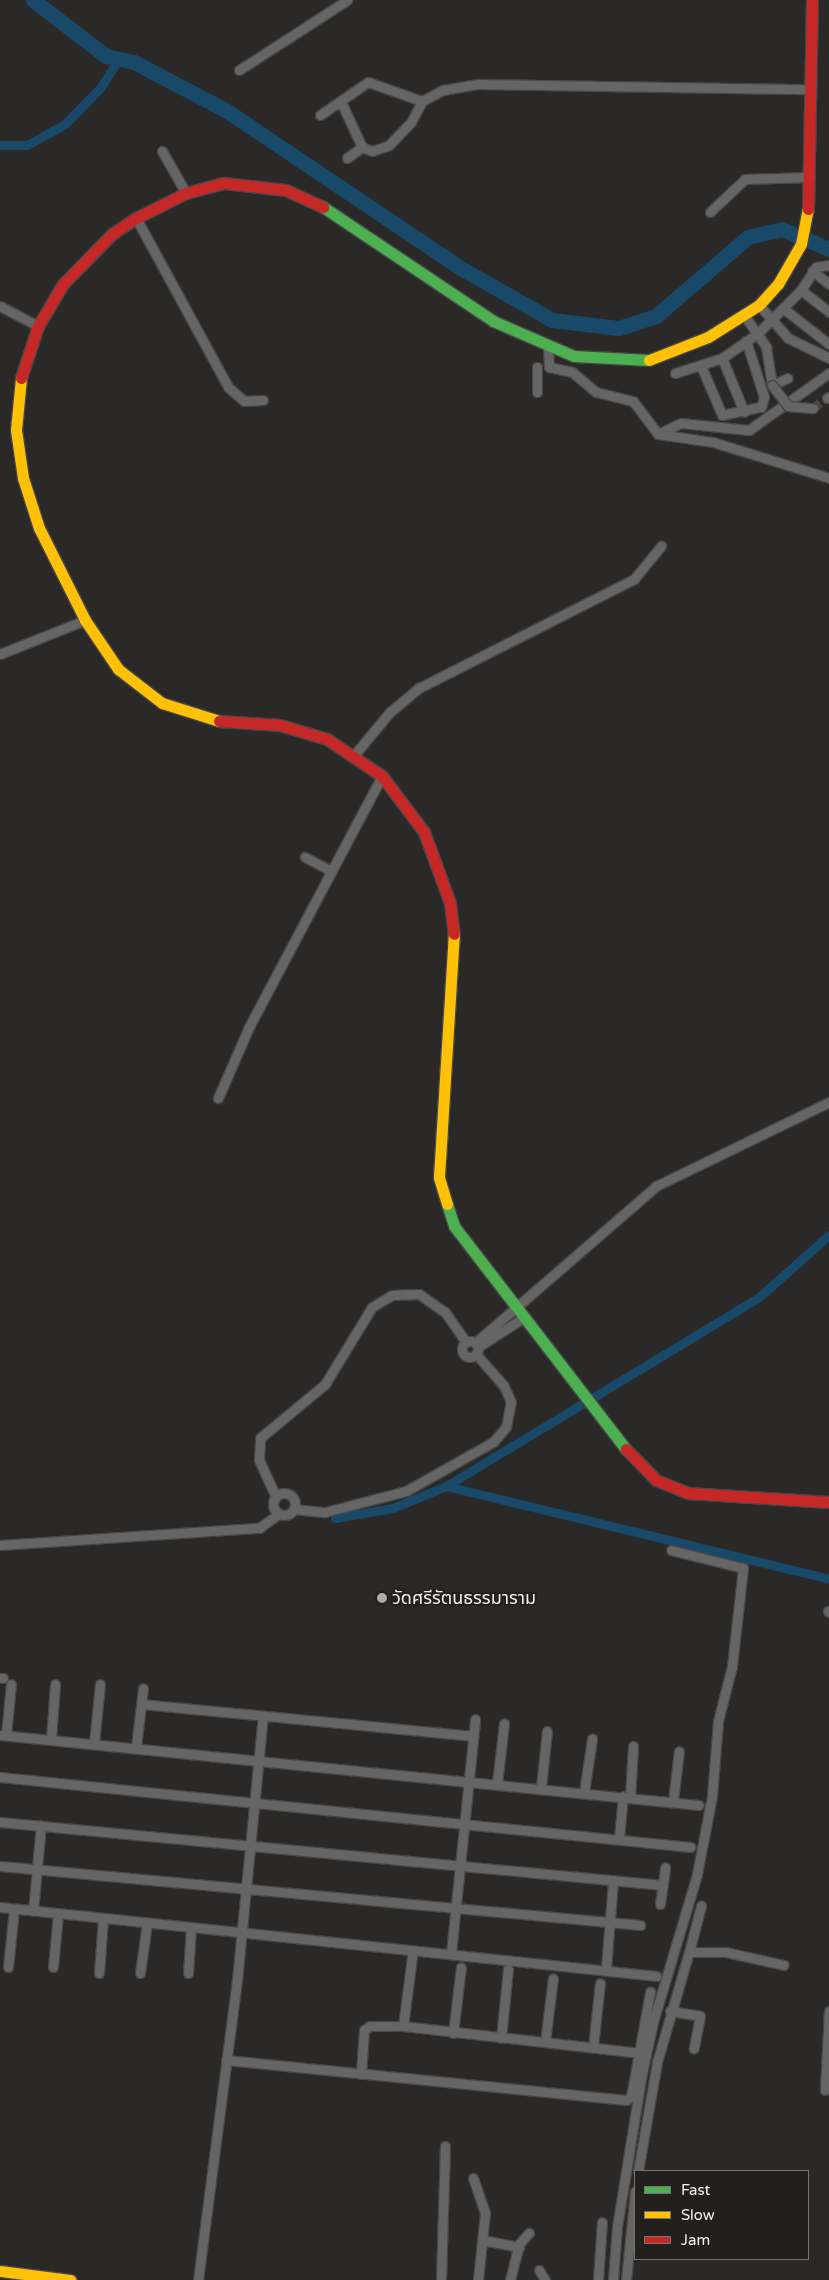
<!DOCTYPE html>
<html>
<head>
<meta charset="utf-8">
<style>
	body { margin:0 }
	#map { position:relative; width:829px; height:2280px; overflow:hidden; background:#2a2928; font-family:"Varela Round","Noto Sans Thai",sans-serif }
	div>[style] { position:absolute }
	.canal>* { height:9px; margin:-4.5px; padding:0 4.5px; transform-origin:4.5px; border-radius:4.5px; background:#194969 }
	.river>* { height:15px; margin:-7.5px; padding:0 7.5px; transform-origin:7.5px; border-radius:7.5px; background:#194969 }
	.street-tunnel>* { height:9px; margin-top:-4.5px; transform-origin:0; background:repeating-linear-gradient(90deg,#484746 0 9px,transparent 0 13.5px) }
	.roads { filter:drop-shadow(1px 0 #484746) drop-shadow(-1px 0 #484746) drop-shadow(0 1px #484746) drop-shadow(0 -1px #484746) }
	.street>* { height:9px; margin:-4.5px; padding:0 4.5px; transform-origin:4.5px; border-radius:4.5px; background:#666565 }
	.street>.ring { margin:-4.5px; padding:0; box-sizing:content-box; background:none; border:9px solid #666565; border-radius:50% }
	.fast>* { height:11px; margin:-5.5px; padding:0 5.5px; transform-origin:5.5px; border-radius:5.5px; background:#4caf50 }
	.slow>* { height:11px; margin:-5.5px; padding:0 5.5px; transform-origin:5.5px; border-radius:5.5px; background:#ffc107 }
	.jam>* { height:11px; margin:-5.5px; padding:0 5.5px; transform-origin:5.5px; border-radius:5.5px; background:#c62828 }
	.bridges { filter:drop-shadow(1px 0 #484746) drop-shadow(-1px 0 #484746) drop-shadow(0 1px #484746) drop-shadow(0 -1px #484746) }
	.street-bridge>* { height:9px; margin:-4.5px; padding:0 4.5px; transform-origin:4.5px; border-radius:4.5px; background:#666565 }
	.dots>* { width:14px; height:14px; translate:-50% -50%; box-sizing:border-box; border:2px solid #221f1d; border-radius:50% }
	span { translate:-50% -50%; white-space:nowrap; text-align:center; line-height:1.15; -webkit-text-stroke:4px #221f1d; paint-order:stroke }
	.poi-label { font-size:18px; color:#f3f1f0 }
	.left { translate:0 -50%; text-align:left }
	.legend { position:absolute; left:634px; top:2170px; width:175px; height:90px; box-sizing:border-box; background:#221f1d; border:1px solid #767371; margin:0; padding:6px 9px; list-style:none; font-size:15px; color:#f3f1f0 }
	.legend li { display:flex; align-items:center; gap:10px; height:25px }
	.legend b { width:25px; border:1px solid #767371 }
</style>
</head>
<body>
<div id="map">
	<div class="canal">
		<div style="left:0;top:145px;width:27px"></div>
		<div style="left:27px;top:145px;width:43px;rotate:-28.9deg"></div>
		<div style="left:65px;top:124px;width:50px;rotate:-45.8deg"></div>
		<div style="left:100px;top:88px;width:35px;rotate:-57deg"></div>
		<div style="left:446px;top:1486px;width:394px;rotate:13.6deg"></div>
		<div style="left:335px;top:1518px;width:59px;rotate:-9.8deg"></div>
		<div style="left:393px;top:1508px;width:57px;rotate:-22.5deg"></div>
		<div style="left:446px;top:1486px;width:364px;rotate:-31.1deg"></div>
		<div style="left:758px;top:1298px;width:95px;rotate:-41.6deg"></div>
	</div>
	<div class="river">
		<div style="left:33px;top:0;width:92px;rotate:37.5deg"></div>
		<div style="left:106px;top:56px;width:29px;rotate:12deg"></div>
		<div style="left:134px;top:62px;width:105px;rotate:27.8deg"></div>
		<div style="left:227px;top:111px;width:280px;rotate:33.9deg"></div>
		<div style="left:459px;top:267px;width:107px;rotate:29.7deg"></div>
		<div style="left:552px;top:320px;width:67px;rotate:6.8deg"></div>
		<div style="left:619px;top:328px;width:39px;rotate:-18deg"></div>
		<div style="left:656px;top:316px;width:121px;rotate:-40.7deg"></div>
		<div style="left:748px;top:237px;width:35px;rotate:-13deg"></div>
		<div style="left:782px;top:229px;width:51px;rotate:23.1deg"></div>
	</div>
	<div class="street-tunnel">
		<div style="left:813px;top:408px;width:17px;rotate:-36deg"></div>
	</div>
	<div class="roads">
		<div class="street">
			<div style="left:239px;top:70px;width:129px;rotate:-32.9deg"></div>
			<div style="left:341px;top:102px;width:50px;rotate:65deg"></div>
			<div style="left:362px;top:147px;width:11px;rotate:22deg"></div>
			<div style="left:372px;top:151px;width:18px;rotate:-19deg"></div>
			<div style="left:389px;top:145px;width:32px;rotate:-46deg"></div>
			<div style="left:411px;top:122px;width:24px;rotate:-62deg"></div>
			<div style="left:422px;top:101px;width:24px;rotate:-28deg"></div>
			<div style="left:443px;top:90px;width:36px;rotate:-10deg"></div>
			<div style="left:478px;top:84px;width:331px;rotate:0.9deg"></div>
			<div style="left:320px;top:115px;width:58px;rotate:-34.5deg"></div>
			<div style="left:368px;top:82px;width:57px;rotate:19.4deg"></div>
			<div style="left:162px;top:151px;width:48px;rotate:60.3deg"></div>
			<div style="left:347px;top:158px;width:19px;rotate:-36deg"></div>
			<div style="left:710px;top:212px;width:48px;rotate:-43.3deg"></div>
			<div style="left:745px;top:179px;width:65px;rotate:-1.8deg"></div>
			<div style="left:136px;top:218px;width:192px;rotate:61.4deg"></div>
			<div style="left:228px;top:387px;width:21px;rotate:41deg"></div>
			<div style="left:244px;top:401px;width:19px;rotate:-3deg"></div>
			<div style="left:812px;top:271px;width:21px;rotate:37deg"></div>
			<div style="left:801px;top:290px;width:36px;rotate:38deg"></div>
			<div style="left:759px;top:305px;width:44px;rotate:48.7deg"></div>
			<div style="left:788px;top:338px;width:46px;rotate:26deg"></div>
			<div style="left:0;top:306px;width:43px;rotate:27.8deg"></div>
			<div style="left:784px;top:309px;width:57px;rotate:37.9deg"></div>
			<div style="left:744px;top:315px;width:39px;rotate:55deg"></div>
			<div style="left:766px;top:347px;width:38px;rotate:81deg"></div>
			<div style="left:772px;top:385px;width:17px;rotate:-24deg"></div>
			<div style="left:548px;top:348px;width:19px;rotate:87deg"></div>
			<div style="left:549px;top:367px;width:24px;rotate:12deg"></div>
			<div style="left:572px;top:372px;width:31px;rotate:40deg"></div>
			<div style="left:596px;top:392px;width:38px;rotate:14deg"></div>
			<div style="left:633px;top:401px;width:41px;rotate:52.9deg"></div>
			<div style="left:658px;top:434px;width:56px;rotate:8.3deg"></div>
			<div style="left:713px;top:442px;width:121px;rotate:17.2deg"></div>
			<div style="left:722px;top:358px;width:58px;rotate:67.8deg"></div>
			<div style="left:701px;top:366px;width:53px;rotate:66.8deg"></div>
			<div style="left:722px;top:415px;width:40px;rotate:-12deg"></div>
			<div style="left:761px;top:407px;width:10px;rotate:-73deg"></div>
			<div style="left:764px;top:397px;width:59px;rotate:-107.8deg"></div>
			<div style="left:675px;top:373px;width:49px;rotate:-17.7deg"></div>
			<div style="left:722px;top:358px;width:42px;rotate:-34.4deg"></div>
			<div style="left:757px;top:334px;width:62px;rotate:-45deg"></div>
			<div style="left:801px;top:290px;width:27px;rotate:-57deg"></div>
			<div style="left:816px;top:267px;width:13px;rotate:-9deg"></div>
			<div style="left:537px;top:392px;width:25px;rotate:-90deg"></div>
			<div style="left:827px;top:398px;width:2px;rotate:-27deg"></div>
			<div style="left:658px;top:434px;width:25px;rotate:-26deg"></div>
			<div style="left:681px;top:423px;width:68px;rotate:5.9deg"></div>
			<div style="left:749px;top:430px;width:98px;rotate:-35.5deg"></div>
			<div style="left:0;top:654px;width:92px;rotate:-21.8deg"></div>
			<div style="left:355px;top:754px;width:55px;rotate:-50.2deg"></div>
			<div style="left:390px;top:712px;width:38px;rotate:-40deg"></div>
			<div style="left:419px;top:688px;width:241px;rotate:-26.9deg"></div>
			<div style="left:634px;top:579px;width:43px;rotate:-50.7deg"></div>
			<div style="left:305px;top:857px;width:30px;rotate:28deg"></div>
			<div style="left:218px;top:1098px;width:77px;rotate:-66.4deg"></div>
			<div style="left:249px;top:1027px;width:284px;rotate:-62.1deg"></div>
			<div class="ring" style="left:462px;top:1341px;width:7px;height:7px"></div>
			<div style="left:475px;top:1343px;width:240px;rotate:-40.9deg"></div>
			<div style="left:656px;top:1186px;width:192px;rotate:-25.9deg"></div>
			<div style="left:478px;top:1347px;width:54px;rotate:-32.8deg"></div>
			<div class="ring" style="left:273px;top:1493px;width:13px;height:13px"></div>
			<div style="left:276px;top:1497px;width:41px;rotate:-114.7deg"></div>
			<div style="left:259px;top:1460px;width:22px;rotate:-87deg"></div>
			<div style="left:260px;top:1438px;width:85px;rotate:-39.7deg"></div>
			<div style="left:325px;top:1384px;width:90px;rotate:-58.6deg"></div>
			<div style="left:372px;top:1307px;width:23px;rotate:-31deg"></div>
			<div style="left:392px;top:1295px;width:27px;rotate:-2deg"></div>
			<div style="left:419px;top:1294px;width:32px;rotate:35deg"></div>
			<div style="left:445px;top:1312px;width:37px;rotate:55deg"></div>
			<div style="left:294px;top:1509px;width:31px;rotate:6deg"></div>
			<div style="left:325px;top:1512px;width:84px;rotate:-14.5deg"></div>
			<div style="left:406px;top:1491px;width:100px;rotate:-29.4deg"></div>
			<div style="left:493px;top:1442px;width:20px;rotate:-49deg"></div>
			<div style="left:506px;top:1427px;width:25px;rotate:-79deg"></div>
			<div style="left:511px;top:1402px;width:17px;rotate:-114deg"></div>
			<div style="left:504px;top:1386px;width:43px;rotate:-131.2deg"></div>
			<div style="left:0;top:1545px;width:260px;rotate:-3.8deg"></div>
			<div style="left:259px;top:1528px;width:24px;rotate:-36deg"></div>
			<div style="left:828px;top:1611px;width:1px;rotate:45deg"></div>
			<div style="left:0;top:1678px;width:3px"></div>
			<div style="left:141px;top:1704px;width:334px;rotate:5.5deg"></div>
			<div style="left:0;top:1735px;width:702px;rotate:5.73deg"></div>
			<div style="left:6px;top:1735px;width:51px;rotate:-84.4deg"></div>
			<div style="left:51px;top:1739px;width:55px;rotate:-85.8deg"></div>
			<div style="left:94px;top:1743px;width:59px;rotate:-84.2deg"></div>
			<div style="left:136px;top:1747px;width:59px;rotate:-83.2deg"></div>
			<div style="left:0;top:1777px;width:694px;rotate:5.79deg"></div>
			<div style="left:497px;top:1783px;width:60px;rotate:-83.3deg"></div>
			<div style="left:541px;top:1787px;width:56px;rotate:-83.9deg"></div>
			<div style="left:584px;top:1792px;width:54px;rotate:-81.4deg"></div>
			<div style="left:630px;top:1797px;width:51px;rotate:-86.6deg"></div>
			<div style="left:673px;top:1801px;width:50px;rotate:-83.2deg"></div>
			<div style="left:0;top:1822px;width:666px;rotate:5.43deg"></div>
			<div style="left:619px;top:1838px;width:42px;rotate:-84.6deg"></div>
			<div style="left:0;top:1866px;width:643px;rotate:5.27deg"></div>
			<div style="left:660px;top:1904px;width:37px;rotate:-82deg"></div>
			<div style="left:0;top:1907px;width:660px;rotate:6deg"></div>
			<div style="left:33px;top:1911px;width:86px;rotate:-84.7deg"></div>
			<div style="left:689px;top:1952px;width:48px;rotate:-75.4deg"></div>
			<div style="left:451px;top:1953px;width:235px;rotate:-84.1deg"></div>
			<div style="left:8px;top:1967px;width:58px;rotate:-84.1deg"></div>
			<div style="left:53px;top:1967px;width:53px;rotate:-84.6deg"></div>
			<div style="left:606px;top:1968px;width:87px;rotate:-85.4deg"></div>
			<div style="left:99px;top:1973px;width:55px;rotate:-85.8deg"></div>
			<div style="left:140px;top:1973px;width:50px;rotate:-82deg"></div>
			<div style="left:188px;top:1973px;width:45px;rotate:-86.2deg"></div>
			<div style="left:670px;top:2011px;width:30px;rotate:9deg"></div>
			<div style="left:700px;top:2016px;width:33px;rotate:101deg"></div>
			<div style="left:403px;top:2026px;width:70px;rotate:-82.6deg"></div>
			<div style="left:453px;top:2033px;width:66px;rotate:-83.1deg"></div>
			<div style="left:501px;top:2038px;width:69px;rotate:-84.2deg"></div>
			<div style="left:545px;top:2042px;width:64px;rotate:-82.9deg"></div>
			<div style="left:593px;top:2047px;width:64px;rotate:-83.8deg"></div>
			<div style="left:226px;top:2060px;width:402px;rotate:5.7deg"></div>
			<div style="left:626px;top:2100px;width:6px;rotate:-31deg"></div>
			<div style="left:631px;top:2097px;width:107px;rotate:-79.7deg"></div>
			<div style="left:361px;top:2074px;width:44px;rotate:-86.1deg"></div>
			<div style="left:364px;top:2030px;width:7px;rotate:-34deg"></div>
			<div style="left:370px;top:2026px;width:33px"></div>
			<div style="left:403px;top:2026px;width:239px;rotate:6.5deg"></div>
			<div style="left:825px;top:2090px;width:79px;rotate:-87.1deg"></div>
			<div style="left:638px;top:2171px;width:111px;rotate:-80.1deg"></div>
			<div style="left:657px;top:2062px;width:115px;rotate:-73.8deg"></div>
			<div style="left:689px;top:1952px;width:37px"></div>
			<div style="left:726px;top:1952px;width:59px;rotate:12.6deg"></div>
			<div style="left:473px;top:2178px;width:37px;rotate:71deg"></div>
			<div style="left:485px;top:2213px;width:67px;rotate:96deg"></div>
			<div style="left:483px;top:2240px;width:37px;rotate:11deg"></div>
			<div style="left:539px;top:2270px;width:12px;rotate:59deg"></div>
			<div style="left:198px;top:2280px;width:303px;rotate:-82.6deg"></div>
			<div style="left:237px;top:1980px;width:265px;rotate:-84.4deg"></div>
			<div style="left:441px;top:2280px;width:134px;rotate:-88.3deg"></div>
			<div style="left:510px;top:2280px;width:37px;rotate:-76deg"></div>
			<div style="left:519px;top:2244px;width:15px;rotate:-48deg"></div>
			<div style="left:598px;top:2280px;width:58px;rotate:-86.1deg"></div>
			<div style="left:613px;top:2280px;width:53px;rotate:-85.7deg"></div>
			<div style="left:617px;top:2227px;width:151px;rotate:-80.8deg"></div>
			<div style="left:641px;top:2078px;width:57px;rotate:-77.9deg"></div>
			<div style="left:653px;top:2022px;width:154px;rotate:-73.4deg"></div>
			<div style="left:697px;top:1874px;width:79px;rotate:-79.1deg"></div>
			<div style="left:712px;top:1796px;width:75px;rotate:-85.4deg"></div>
			<div style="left:718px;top:1721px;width:57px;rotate:-75.7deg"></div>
			<div style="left:732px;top:1666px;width:99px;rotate:-83.6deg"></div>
			<div style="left:743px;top:1568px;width:74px;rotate:-166deg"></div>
			<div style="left:626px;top:2280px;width:89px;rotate:-84.2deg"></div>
		</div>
		<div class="fast">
			<div style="left:323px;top:207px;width:205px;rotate:33.8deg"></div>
			<div style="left:493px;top:321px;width:88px;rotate:23.4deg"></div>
			<div style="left:574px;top:356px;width:75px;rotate:3.1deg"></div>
			<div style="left:447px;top:1204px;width:23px;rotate:72deg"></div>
			<div style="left:454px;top:1226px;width:282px;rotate:52.4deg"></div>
		</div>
		<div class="slow">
			<div style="left:649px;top:360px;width:63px;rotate:-21.3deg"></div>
			<div style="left:708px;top:337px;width:60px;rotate:-32.1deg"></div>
			<div style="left:759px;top:305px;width:28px;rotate:-48deg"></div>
			<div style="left:778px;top:284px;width:46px;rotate:-60.1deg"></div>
			<div style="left:801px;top:244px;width:36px;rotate:-79deg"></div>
			<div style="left:21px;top:378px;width:52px;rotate:95.5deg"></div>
			<div style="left:16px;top:430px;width:49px;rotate:81.7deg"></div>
			<div style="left:23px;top:478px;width:52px;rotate:72.3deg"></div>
			<div style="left:39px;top:528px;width:103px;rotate:63.4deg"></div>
			<div style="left:85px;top:620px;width:59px;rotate:56deg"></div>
			<div style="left:118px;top:669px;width:56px;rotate:37.7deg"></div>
			<div style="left:162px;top:703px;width:60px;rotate:17.5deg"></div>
			<div style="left:447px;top:1204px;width:28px;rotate:-107deg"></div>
			<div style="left:439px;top:1177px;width:243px;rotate:-86.5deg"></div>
			<div style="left:0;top:2271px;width:71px;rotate:7.3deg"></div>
		</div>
		<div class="jam">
			<div style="left:808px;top:209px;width:209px;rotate:-88.9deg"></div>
			<div style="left:21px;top:378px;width:55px;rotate:-71.9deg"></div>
			<div style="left:38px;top:326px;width:49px;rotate:-59.2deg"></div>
			<div style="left:63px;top:284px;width:70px;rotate:-45.6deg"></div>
			<div style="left:112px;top:234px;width:29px;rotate:-34deg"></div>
			<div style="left:136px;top:218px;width:56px;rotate:-26.6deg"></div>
			<div style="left:186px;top:193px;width:39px;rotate:-15deg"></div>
			<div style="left:224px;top:183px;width:62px;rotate:6.4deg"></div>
			<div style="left:286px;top:190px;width:41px;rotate:24.7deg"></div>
			<div style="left:219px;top:721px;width:61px;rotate:3.8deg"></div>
			<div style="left:280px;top:725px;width:49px;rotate:16.6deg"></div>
			<div style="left:327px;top:739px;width:66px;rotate:33.9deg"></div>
			<div style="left:382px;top:776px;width:70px;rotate:53.1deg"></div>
			<div style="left:424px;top:832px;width:76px;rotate:69.9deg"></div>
			<div style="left:450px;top:903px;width:31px;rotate:83deg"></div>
			<div style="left:626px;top:1449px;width:43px;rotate:45.9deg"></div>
			<div style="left:656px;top:1480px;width:35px;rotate:22deg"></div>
			<div style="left:688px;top:1493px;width:141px;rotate:3.7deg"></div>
		</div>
	</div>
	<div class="bridges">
		<div class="street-bridge">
			<div style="left:772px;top:385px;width:26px;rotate:53deg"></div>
			<div style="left:788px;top:406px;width:25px;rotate:5deg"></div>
		</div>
	</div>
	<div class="dots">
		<div style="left:382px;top:1598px;background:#adabaa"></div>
	</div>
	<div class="poi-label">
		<span class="left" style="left:392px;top:1598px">วัดศรีรัตนธรรมาราม</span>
	</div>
	<ul class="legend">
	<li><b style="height:6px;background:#4caf50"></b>Fast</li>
	<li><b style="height:6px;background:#ffc107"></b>Slow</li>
	<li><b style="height:6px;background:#c62828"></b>Jam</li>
	</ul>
</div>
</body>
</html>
